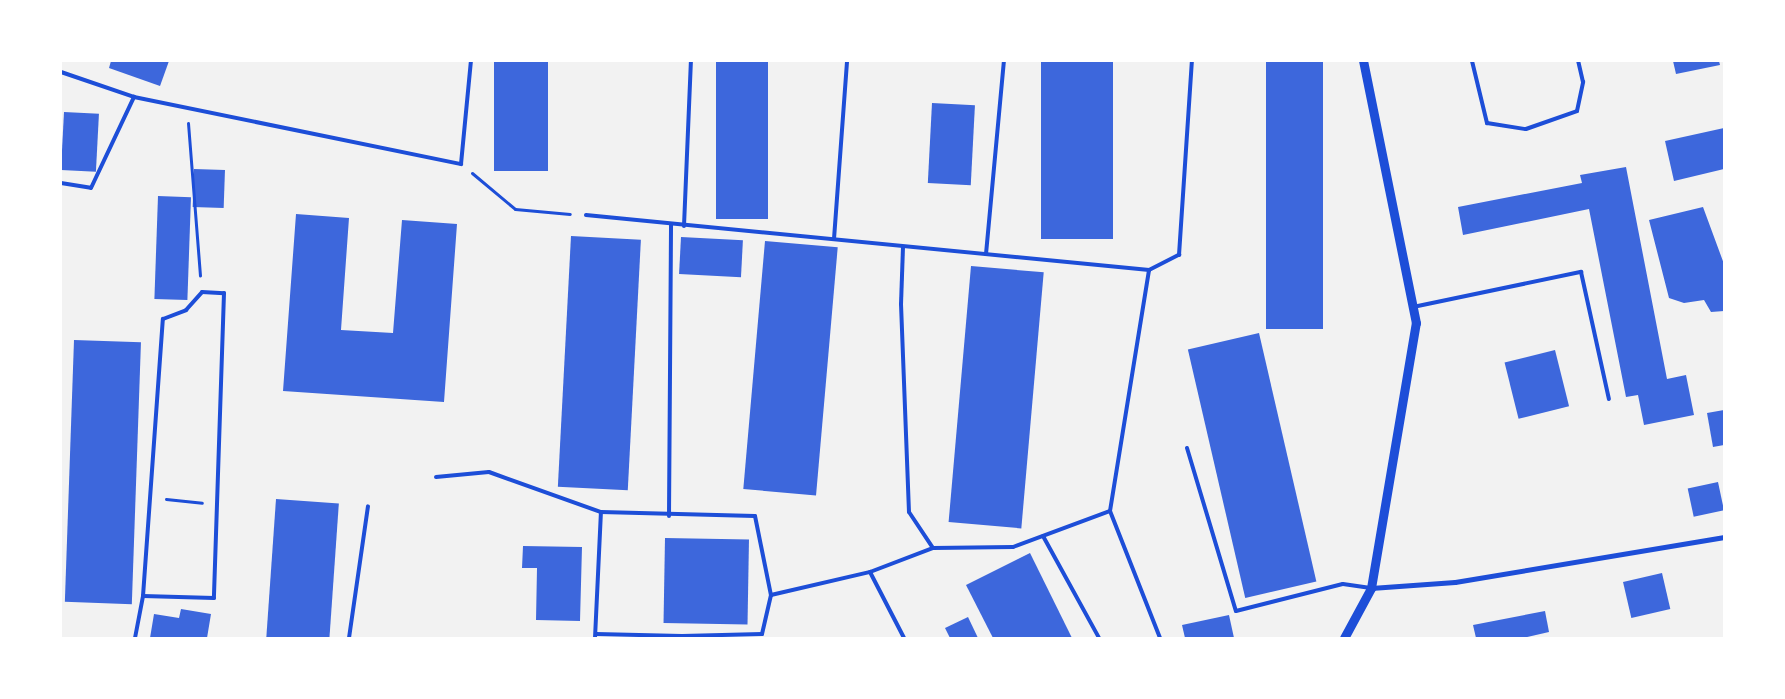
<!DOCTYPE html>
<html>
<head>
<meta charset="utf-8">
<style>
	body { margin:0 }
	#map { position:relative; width:1785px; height:699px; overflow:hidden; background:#f2f2f2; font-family:Signika,sans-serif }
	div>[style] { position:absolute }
	.building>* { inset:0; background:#3d67dc; transform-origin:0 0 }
	.path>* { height:3px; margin:-1.5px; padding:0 1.5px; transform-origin:1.5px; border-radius:1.5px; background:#1d4ed8 }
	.service>* { height:4px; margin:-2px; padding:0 2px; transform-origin:2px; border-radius:2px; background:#1d4ed8 }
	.minor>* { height:5px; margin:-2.5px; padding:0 2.5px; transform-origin:2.5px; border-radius:2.5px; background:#1d4ed8 }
	.tertiary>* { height:9px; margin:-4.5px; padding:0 4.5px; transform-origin:4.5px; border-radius:4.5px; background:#1d4ed8 }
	span { translate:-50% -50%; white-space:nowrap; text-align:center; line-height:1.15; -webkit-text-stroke:4.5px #fff; paint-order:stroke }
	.frame { position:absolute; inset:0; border:62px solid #fff; pointer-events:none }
</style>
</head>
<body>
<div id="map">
	<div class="building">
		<div style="clip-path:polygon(111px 61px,169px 61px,160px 86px,109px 68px)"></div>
		<div style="left:494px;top:61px;width:54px;height:110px"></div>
		<div style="left:716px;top:61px;width:52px;height:158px"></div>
		<div style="left:1041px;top:61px;width:72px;height:178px"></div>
		<div style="left:1266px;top:61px;width:57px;height:268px"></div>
		<div style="clip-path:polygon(1673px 61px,1719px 61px,1720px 65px,1676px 74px)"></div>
		<div style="left:932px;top:103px;width:43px;height:80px;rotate:3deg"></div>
		<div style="left:64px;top:112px;width:35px;height:58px;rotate:3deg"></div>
		<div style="clip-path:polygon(1724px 128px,1724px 169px,1674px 181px,1665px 141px)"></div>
		<div style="clip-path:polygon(1626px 167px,1667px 379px,1686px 375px,1694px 415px,1644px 425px,1638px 395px,1626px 397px,1589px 209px,1463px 235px,1458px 207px,1582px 183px,1580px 175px)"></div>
		<div style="left:194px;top:169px;width:31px;height:38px;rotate:2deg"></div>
		<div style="left:158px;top:196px;width:33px;height:103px;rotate:2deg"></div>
		<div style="clip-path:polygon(1703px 207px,1724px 264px,1724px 311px,1711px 312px,1704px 300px,1684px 303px,1669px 298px,1649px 220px)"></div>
		<div style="clip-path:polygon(296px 214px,349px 218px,341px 330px,393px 333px,402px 220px,457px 224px,444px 402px,283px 391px)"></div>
		<div style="left:571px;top:236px;width:70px;height:251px;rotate:3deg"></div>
		<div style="left:681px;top:237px;width:62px;height:37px;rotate:3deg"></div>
		<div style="left:765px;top:241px;width:73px;height:249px;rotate:5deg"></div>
		<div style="left:971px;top:266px;width:73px;height:257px;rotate:5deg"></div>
		<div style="left:1259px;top:333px;width:255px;height:73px;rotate:77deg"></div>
		<div style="left:74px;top:340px;width:67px;height:262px;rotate:2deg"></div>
		<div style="left:1555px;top:350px;width:58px;height:52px;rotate:76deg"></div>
		<div style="clip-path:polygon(1724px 410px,1724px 445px,1713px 447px,1707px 413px)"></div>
		<div style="left:1718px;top:482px;width:29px;height:31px;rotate:78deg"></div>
		<div style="left:276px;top:499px;width:63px;height:139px;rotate:4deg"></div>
		<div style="left:665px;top:538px;width:84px;height:85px;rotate:1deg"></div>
		<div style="clip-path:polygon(523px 546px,582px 547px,580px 621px,536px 620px,537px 568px,522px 568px)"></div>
		<div style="clip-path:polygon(1030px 553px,1072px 638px,993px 638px,966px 585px)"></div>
		<div style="left:1662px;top:573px;width:37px;height:40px;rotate:77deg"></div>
		<div style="clip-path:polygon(181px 609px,211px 614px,207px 638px,150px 638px,154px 614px,179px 618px)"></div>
		<div style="clip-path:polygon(1545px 611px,1549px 632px,1523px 638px,1476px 638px,1473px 625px)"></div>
		<div style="clip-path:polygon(1229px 615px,1234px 638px,1185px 638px,1182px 625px)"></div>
		<div style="clip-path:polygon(968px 617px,978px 638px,950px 638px,945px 628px)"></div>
	</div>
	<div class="path">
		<div style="left:188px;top:123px;width:153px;rotate:85.5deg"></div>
		<div style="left:472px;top:173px;width:56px;rotate:39.9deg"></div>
		<div style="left:515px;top:209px;width:55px;rotate:5.2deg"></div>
		<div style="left:166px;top:499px;width:36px;rotate:6deg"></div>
	</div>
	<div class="service">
		<div style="left:1472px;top:61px;width:64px;rotate:76.4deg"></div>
		<div style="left:1487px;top:123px;width:39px;rotate:9deg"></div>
		<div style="left:1526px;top:129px;width:54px;rotate:-19.4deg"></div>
		<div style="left:1577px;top:111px;width:30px;rotate:-78deg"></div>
		<div style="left:1583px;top:82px;width:22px;rotate:-103deg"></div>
		<div style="left:61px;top:72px;width:77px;rotate:18.9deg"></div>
		<div style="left:134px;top:97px;width:334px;rotate:11.6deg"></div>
		<div style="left:461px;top:164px;width:103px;rotate:-84.5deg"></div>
		<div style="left:61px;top:183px;width:30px;rotate:9deg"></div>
		<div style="left:91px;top:188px;width:101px;rotate:-64.7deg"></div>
		<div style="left:586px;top:215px;width:566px;rotate:5.58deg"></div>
		<div style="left:1149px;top:270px;width:34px;rotate:-27deg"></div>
		<div style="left:1179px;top:255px;width:194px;rotate:-86.2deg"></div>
		<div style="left:684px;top:226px;width:165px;rotate:-87.6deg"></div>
		<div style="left:834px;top:239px;width:178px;rotate:-85.8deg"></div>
		<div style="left:903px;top:247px;width:57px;rotate:92deg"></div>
		<div style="left:901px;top:304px;width:208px;rotate:87.8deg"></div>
		<div style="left:909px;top:512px;width:43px;rotate:56.3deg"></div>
		<div style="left:933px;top:548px;width:80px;rotate:-0.7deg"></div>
		<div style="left:1013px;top:547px;width:103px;rotate:-20.4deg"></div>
		<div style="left:1110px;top:511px;width:136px;rotate:68.5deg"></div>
		<div style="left:986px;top:254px;width:194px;rotate:-84.7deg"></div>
		<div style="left:1413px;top:307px;width:172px;rotate:-11.8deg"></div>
		<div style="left:1581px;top:272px;width:130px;rotate:77.6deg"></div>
		<div style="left:1187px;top:448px;width:170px;rotate:73.3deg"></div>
		<div style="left:1236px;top:611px;width:110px;rotate:-14.2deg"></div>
		<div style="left:1343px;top:584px;width:28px;rotate:8deg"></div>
		<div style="left:436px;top:477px;width:53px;rotate:-5.4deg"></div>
		<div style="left:489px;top:472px;width:119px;rotate:19.7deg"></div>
		<div style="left:601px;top:512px;width:154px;rotate:1.5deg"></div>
		<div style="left:755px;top:516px;width:81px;rotate:78.6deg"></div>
		<div style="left:771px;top:595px;width:102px;rotate:-13.1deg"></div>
		<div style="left:870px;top:572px;width:67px;rotate:-20.9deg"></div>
		<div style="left:1110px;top:511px;width:244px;rotate:-80.8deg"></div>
		<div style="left:669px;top:516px;width:292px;rotate:-89.6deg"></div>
		<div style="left:1043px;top:536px;width:116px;rotate:61.2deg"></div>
		<div style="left:870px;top:572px;width:74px;rotate:62.7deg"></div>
		<div style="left:596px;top:634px;width:86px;rotate:1.3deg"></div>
		<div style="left:682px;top:636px;width:80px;rotate:-1.4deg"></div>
		<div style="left:762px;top:634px;width:40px;rotate:-77deg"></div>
		<div style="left:135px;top:638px;width:43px;rotate:-79.2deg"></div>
		<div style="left:143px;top:596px;width:278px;rotate:-85.9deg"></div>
		<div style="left:163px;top:319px;width:25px;rotate:-21deg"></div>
		<div style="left:186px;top:310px;width:24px;rotate:-48deg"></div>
		<div style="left:202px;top:292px;width:22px;rotate:3deg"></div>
		<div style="left:224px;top:293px;width:305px;rotate:91.9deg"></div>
		<div style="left:214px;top:598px;width:71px;rotate:-178.4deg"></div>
		<div style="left:349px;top:638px;width:133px;rotate:-81.8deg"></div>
		<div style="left:595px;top:638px;width:126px;rotate:-87.3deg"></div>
	</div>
	<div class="minor">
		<div style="left:1371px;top:588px;width:84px;rotate:-4.1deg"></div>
		<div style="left:1455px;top:582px;width:273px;rotate:-9.5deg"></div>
	</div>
	<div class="tertiary">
		<div style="left:1344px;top:638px;width:57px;rotate:-61.6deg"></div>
		<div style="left:1371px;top:588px;width:269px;rotate:-80.4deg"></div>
		<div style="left:1416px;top:323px;width:267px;rotate:-101.4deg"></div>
	</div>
	<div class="frame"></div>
</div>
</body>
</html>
